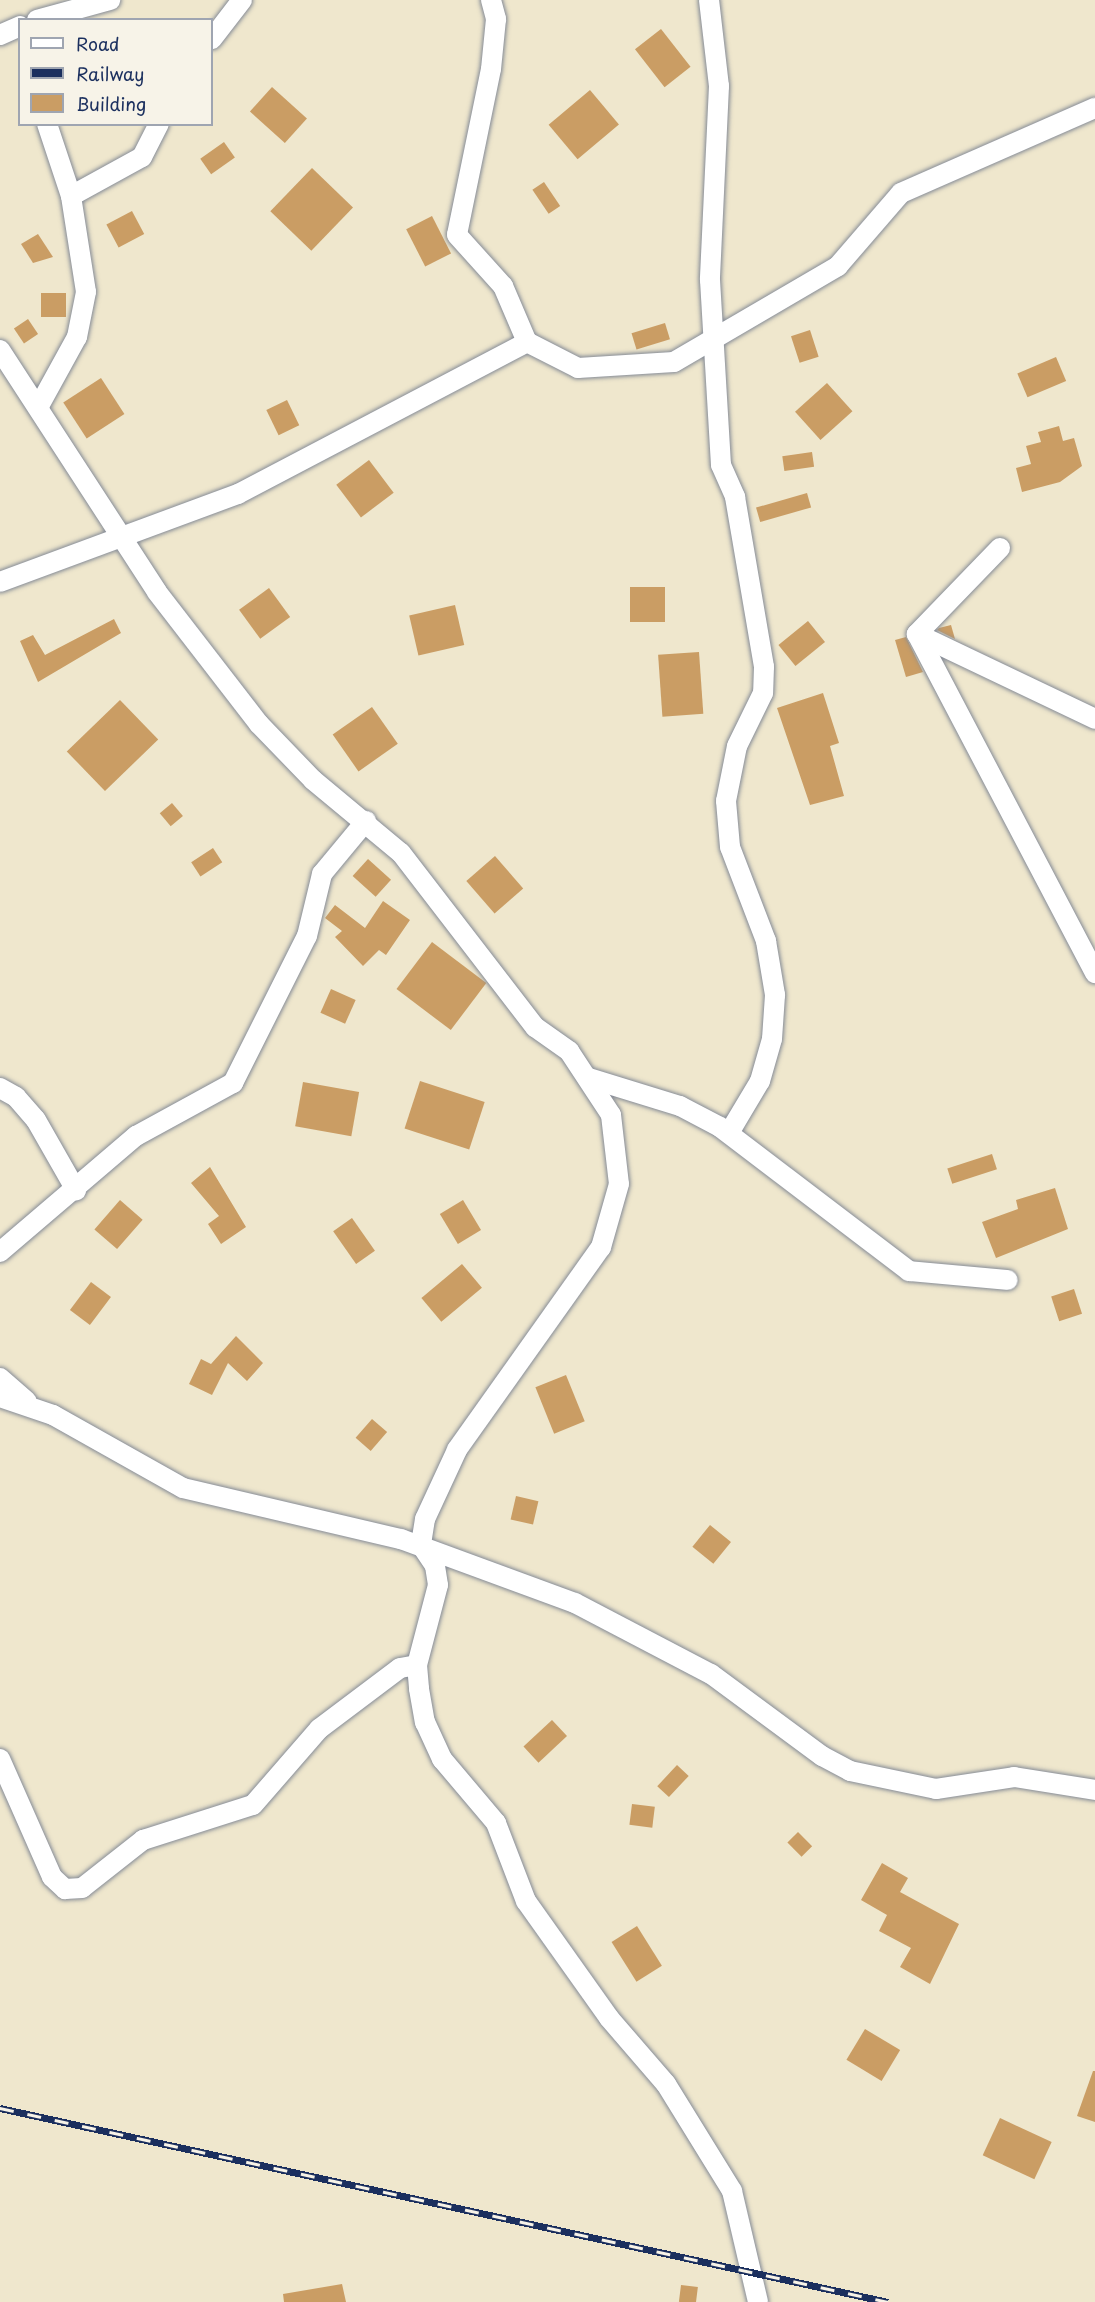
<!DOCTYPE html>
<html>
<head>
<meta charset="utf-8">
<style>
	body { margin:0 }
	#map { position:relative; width:1095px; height:2302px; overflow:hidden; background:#efe7cd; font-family:"Playpen Sans",sans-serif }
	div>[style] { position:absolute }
	.building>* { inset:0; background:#ca9d64; transform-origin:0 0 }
	.roads { filter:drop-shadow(0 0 2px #858b96) drop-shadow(0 0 2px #858b96) }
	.minor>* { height:20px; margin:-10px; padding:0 10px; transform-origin:10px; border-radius:10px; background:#fff }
	.rail>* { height:7px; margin-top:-3.5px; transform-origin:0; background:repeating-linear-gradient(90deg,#f7f3e8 0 14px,#1b2f5e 0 28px); box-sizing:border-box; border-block:2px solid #1b2f5e }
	span { translate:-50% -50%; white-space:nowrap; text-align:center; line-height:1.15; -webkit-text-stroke:4.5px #f7f3e8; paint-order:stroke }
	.legend { position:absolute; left:18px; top:18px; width:195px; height:108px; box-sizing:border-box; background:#f7f3e8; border:2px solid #9fa5b1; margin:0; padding:8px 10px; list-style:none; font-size:18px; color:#1b2f5e }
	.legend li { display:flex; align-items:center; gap:12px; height:30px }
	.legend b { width:30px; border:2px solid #9fa5b1 }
</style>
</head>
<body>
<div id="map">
	<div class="building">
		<i style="left:661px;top:29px;width:48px;height:33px;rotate:52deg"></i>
		<i style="left:272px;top:87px;width:47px;height:33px;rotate:42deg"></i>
		<i style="left:590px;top:90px;width:45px;height:54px;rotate:50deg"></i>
		<i style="left:224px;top:142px;width:19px;height:29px;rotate:55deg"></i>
		<i style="left:312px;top:168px;width:57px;height:60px;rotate:44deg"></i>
		<i style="left:544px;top:182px;width:29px;height:14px;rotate:56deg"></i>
		<i style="left:132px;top:211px;width:26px;height:29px;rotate:62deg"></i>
		<i style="left:432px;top:216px;width:42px;height:29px;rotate:63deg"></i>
		<i style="clip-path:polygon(38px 234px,53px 257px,33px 263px,21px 244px)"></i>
		<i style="left:41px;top:293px;width:25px;height:24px"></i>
		<i style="left:28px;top:319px;width:18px;height:17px;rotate:56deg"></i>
		<i style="left:665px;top:323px;width:17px;height:35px;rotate:73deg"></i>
		<i style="left:810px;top:330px;width:28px;height:20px;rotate:72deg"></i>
		<i style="left:1056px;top:357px;width:26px;height:42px;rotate:67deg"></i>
		<i style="left:101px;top:378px;width:43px;height:45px;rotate:57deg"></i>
		<i style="left:827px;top:383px;width:38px;height:43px;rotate:48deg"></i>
		<i style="left:287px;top:400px;width:28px;height:23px;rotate:64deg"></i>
		<i style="clip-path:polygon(1059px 426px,1063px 441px,1074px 438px,1082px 466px,1060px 482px,1022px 492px,1016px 468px,1031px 464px,1026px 446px,1041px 442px,1038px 432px)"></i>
		<i style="left:812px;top:452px;width:15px;height:30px;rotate:82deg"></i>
		<i style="left:369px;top:460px;width:41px;height:41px;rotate:53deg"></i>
		<i style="left:807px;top:493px;width:15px;height:53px;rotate:74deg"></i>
		<i style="left:630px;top:587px;width:35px;height:35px"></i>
		<i style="left:269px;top:588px;width:36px;height:37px;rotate:54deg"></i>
		<i style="left:455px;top:605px;width:41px;height:47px;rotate:77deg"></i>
		<i style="clip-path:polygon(114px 619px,121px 633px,38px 682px,20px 641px,33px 635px,45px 655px)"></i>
		<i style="left:808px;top:621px;width:27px;height:38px;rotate:51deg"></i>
		<i style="clip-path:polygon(951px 625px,955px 639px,937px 630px,939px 628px)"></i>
		<i style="clip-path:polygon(906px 637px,923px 672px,906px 677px,895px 640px)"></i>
		<i style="left:699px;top:652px;width:62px;height:41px;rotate:86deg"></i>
		<i style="clip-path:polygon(823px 693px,839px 743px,830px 746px,844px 796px,810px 805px,777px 708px)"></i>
		<i style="left:120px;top:700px;width:55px;height:74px;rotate:46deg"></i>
		<i style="left:372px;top:707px;width:45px;height:48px;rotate:55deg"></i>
		<i style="left:172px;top:803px;width:17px;height:16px;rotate:50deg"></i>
		<i style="left:213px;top:848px;width:17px;height:26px;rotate:57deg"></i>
		<i style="left:495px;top:856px;width:43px;height:38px;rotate:49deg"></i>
		<i style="left:368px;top:859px;width:31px;height:23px;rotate:42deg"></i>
		<i style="clip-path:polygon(383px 901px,410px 920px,386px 955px,379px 950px,363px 966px,335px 937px,342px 931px,325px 918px,335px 905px,365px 928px)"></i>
		<i style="left:432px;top:942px;width:68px;height:59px;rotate:37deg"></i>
		<i style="left:331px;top:989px;width:27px;height:26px;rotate:24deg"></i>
		<i style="left:420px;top:1081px;width:68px;height:50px;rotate:18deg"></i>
		<i style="left:303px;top:1082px;width:57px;height:45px;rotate:10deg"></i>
		<i style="left:992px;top:1154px;width:16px;height:47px;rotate:72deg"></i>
		<i style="clip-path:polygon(210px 1167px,246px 1227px,221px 1244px,208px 1224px,219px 1216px,191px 1183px)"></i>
		<i style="clip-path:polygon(1055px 1188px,1068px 1229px,996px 1258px,982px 1222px,1018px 1209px,1016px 1200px)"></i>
		<i style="left:120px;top:1200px;width:30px;height:39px;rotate:41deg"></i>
		<i style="left:463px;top:1200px;width:35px;height:27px;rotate:59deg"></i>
		<i style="left:352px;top:1218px;width:40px;height:23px;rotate:55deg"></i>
		<i style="left:462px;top:1264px;width:31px;height:53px;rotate:50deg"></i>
		<i style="left:91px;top:1282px;width:25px;height:35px;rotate:37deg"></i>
		<i style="left:1074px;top:1289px;width:26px;height:24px;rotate:72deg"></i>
		<i style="clip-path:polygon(236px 1336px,263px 1363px,247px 1381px,228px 1363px,212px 1395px,189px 1384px,201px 1359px,211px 1364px)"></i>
		<i style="left:566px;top:1375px;width:50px;height:33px;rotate:68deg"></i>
		<i style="left:372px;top:1419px;width:20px;height:25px;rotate:41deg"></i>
		<i style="left:516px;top:1496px;width:23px;height:24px;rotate:13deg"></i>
		<i style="left:710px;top:1525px;width:27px;height:28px;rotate:39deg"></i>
		<i style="left:552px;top:1720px;width:22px;height:39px;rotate:47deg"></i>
		<i style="left:677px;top:1765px;width:16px;height:29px;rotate:43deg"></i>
		<i style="left:632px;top:1804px;width:23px;height:21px;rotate:7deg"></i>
		<i style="left:798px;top:1832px;width:20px;height:15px;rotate:45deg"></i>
		<i style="clip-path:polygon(882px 1863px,908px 1878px,900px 1892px,959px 1924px,930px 1984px,900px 1967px,911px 1948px,879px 1931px,887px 1915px,861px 1900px)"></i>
		<i style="left:637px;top:1926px;width:47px;height:30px;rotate:58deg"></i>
		<i style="left:865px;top:2029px;width:41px;height:36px;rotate:31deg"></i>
		<i style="clip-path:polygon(1093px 2071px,1095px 2071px,1095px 2122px,1077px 2116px)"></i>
		<i style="left:1000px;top:2118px;width:57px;height:41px;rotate:25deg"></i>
		<i style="clip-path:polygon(342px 2284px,346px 2302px,284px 2302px,283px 2294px)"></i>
		<i style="left:681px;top:2285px;width:17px;height:17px;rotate:7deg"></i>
	</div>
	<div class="roads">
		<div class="minor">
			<i style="left:491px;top:0;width:20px;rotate:75deg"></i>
			<i style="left:496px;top:19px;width:50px;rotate:95.7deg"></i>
			<i style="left:491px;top:69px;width:169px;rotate:101.6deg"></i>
			<i style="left:457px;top:235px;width:69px;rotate:48deg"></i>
			<i style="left:503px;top:286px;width:61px;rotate:66.8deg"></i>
			<i style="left:709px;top:0;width:87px;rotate:83.4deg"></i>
			<i style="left:719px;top:86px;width:194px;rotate:92.7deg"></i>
			<i style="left:710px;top:280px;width:185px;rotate:86.6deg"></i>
			<i style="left:721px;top:465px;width:35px;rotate:66deg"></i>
			<i style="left:735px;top:497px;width:172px;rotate:80.3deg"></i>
			<i style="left:764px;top:667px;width:26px;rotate:92deg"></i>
			<i style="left:763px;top:693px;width:59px;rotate:116.1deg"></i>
			<i style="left:737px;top:746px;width:56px;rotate:101.3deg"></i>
			<i style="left:726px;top:801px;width:46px;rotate:85deg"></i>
			<i style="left:730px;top:847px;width:101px;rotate:69deg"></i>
			<i style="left:766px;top:941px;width:55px;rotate:80.5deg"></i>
			<i style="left:775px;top:995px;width:44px;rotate:93.9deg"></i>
			<i style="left:772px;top:1039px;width:44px;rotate:105.9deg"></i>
			<i style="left:760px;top:1081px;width:61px;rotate:120.8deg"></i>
			<i style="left:37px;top:20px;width:76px;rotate:-15.3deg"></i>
			<i style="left:0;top:35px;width:22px;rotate:-24deg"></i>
			<i style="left:212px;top:39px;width:49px;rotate:-52.4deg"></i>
			<i style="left:71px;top:196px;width:81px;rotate:-28.8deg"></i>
			<i style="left:142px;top:157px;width:37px;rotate:-63deg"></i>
			<i style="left:0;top:350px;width:288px;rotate:57deg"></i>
			<i style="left:157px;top:592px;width:167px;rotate:52.3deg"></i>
			<i style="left:259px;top:724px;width:78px;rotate:46deg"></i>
			<i style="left:313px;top:780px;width:114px;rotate:39.7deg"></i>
			<i style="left:401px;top:853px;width:220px;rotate:52.4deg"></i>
			<i style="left:535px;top:1027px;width:42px;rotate:35.2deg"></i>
			<i style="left:569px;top:1051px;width:77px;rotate:56.7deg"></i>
			<i style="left:611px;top:1115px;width:69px;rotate:83.4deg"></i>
			<i style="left:619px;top:1184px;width:66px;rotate:105.9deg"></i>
			<i style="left:601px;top:1247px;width:249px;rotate:125.4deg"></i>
			<i style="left:457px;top:1450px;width:76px;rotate:114.9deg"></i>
			<i style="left:425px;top:1519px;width:26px;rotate:99deg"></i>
			<i style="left:421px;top:1545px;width:25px;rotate:56deg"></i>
			<i style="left:435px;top:1566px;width:19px;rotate:81deg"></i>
			<i style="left:438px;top:1585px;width:83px;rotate:104.7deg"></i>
			<i style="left:417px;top:1665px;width:24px;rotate:85deg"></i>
			<i style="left:419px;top:1689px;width:34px;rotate:80deg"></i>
			<i style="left:425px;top:1722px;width:41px;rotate:65.3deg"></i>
			<i style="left:442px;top:1759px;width:84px;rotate:49.8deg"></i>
			<i style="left:496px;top:1823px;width:84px;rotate:69deg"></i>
			<i style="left:526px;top:1901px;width:143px;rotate:54.6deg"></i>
			<i style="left:609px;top:2018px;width:87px;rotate:49.2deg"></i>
			<i style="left:666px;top:2084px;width:126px;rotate:58.3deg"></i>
			<i style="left:732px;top:2191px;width:114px;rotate:76.8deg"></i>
			<i style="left:39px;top:406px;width:79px;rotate:-61.2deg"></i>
			<i style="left:77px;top:337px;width:46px;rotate:-78.7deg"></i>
			<i style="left:86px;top:292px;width:97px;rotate:-98.9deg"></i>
			<i style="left:71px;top:196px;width:76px;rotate:-108.4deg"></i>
			<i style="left:1000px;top:548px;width:120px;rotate:134deg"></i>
			<i style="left:917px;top:634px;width:383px;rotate:62.3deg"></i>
			<i style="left:0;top:582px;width:254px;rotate:-20.3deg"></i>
			<i style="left:238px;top:494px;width:327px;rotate:-27.7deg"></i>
			<i style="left:527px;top:342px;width:57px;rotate:27deg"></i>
			<i style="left:578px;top:368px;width:96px;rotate:-3.6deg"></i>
			<i style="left:674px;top:362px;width:190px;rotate:-30.3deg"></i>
			<i style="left:838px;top:266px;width:96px;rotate:-49.2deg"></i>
			<i style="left:901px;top:193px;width:212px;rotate:-23.7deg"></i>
			<i style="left:917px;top:634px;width:197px;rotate:25.5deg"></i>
			<i style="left:589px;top:1078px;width:95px;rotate:17.1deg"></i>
			<i style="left:680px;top:1106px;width:45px;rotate:27.7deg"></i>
			<i style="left:720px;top:1127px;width:238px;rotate:37.3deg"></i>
			<i style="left:909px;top:1271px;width:99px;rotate:5.2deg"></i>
			<i style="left:0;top:1088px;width:18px;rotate:29deg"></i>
			<i style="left:16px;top:1097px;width:30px;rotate:49deg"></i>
			<i style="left:36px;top:1120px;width:81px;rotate:60.3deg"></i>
			<i style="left:0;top:1252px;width:179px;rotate:-40.5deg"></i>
			<i style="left:136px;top:1136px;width:111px;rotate:-28.7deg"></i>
			<i style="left:233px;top:1083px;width:165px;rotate:-63.3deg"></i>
			<i style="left:307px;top:936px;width:64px;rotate:-76.4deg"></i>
			<i style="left:322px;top:874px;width:69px;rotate:-50.3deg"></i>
			<i style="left:0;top:1378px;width:35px;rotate:41deg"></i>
			<i style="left:0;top:1397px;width:56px;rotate:18.8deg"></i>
			<i style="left:53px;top:1415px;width:149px;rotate:29.3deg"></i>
			<i style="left:183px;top:1488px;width:224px;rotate:13.2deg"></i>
			<i style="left:401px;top:1539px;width:185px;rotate:20.2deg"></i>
			<i style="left:575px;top:1603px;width:153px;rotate:27.6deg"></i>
			<i style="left:711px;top:1674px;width:138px;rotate:36.5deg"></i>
			<i style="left:822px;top:1756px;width:32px;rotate:28deg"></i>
			<i style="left:850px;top:1771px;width:88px;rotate:11.8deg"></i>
			<i style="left:936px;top:1789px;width:79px;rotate:-8.7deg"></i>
			<i style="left:1014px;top:1777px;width:82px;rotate:9.1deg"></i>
			<i style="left:0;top:1759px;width:129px;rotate:66.2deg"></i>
			<i style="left:52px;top:1877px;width:18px;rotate:43deg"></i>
			<i style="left:65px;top:1889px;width:17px;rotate:-3deg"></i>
			<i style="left:82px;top:1888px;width:78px;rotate:-38.2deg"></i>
			<i style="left:143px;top:1840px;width:115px;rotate:-17.7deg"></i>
			<i style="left:253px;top:1805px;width:101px;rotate:-49deg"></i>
			<i style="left:319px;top:1729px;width:101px;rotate:-37deg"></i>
			<i style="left:400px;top:1668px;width:17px;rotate:-10deg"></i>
		</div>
	</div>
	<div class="rail">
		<i style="left:0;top:2108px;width:909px;rotate:12.32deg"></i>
	</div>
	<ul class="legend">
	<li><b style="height:8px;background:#fff"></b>Road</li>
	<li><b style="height:8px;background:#1b2f5e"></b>Railway</li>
	<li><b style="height:16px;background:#ca9d64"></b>Building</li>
	</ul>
</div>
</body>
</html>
